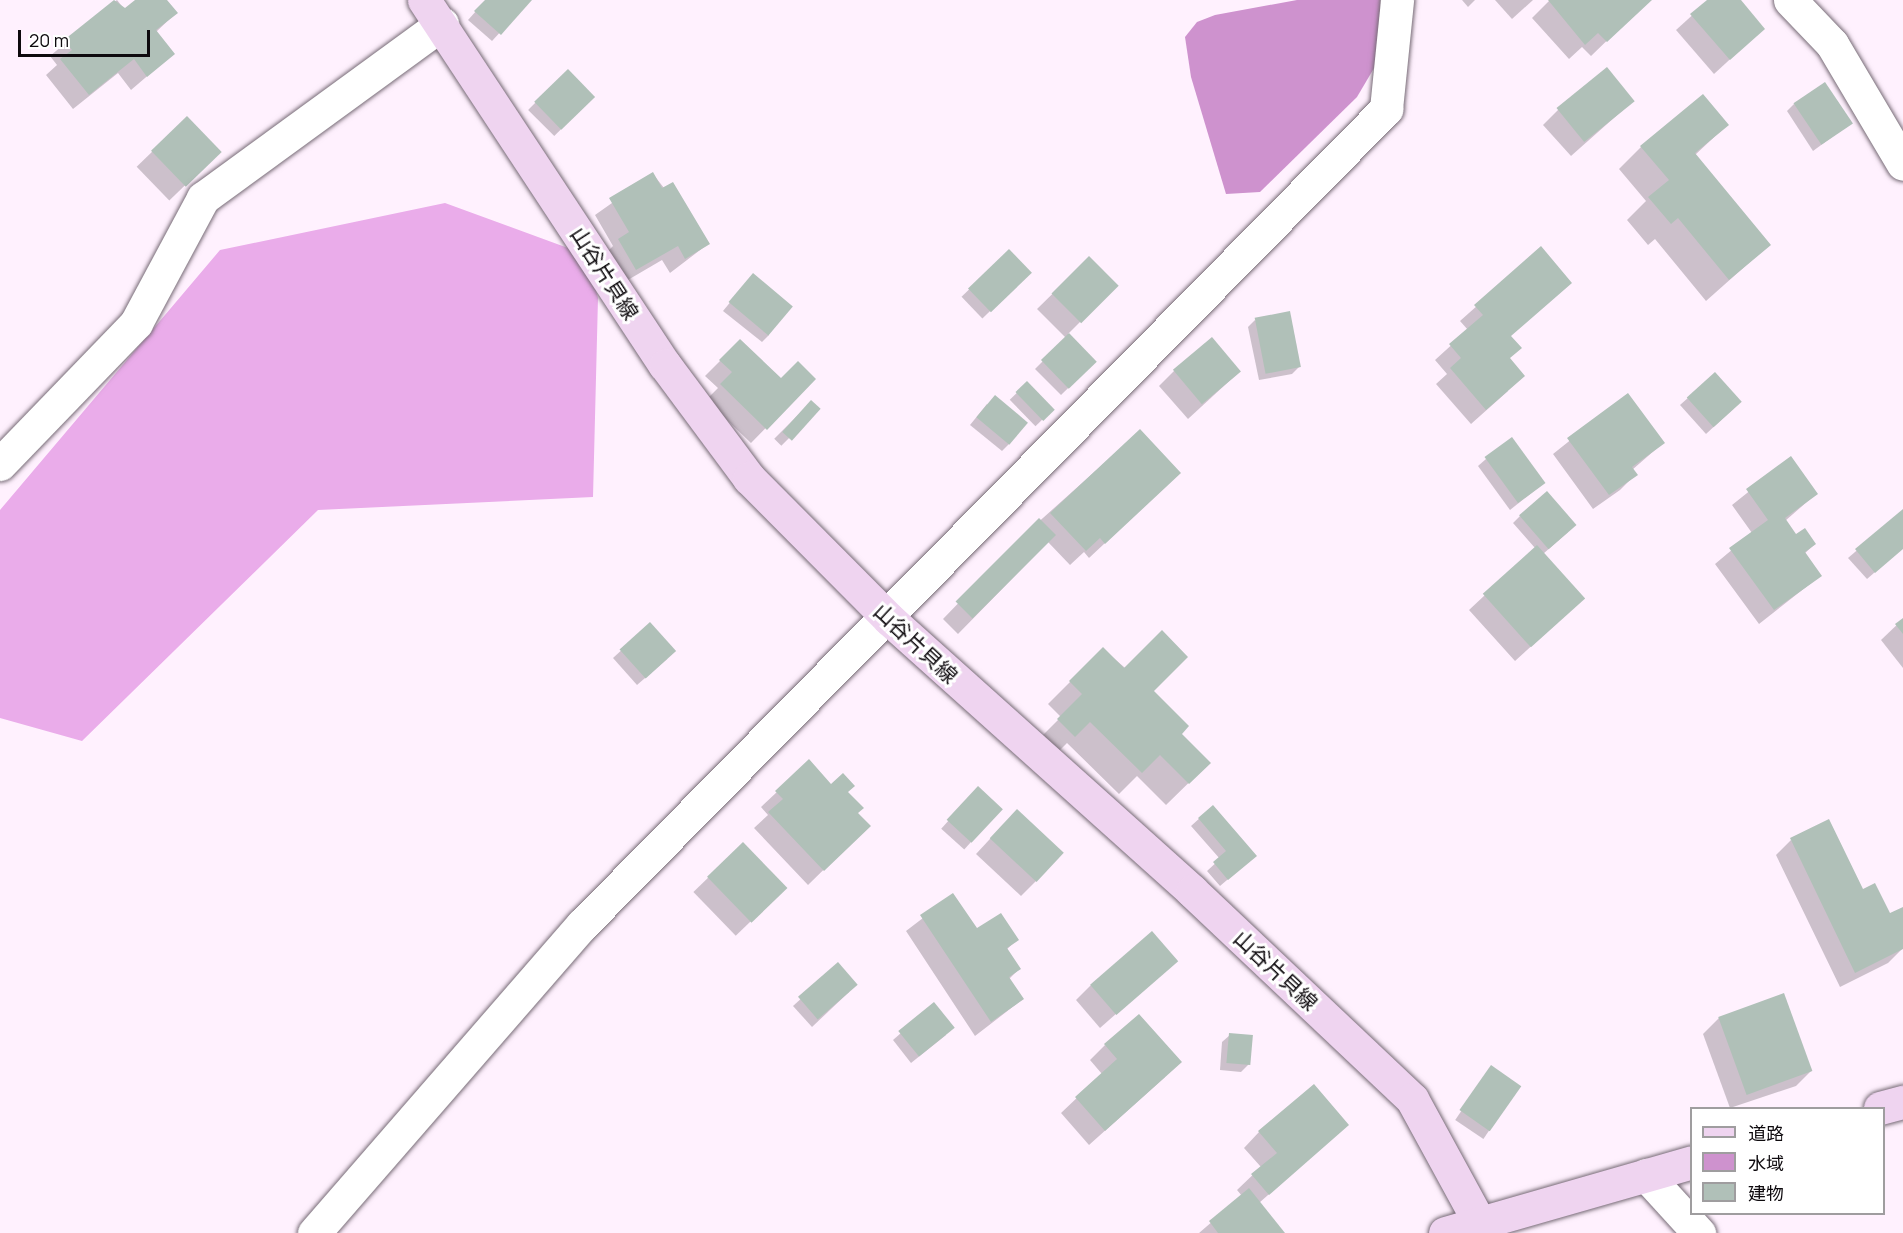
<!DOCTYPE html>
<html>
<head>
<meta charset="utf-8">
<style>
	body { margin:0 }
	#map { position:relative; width:1903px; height:1233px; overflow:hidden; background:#fff1fe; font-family:Manrope,"Noto Sans JP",sans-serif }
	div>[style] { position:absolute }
	.forest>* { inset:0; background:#eaacea }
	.water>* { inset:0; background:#ce92ce }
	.shadow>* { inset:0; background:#0003; transform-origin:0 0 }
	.building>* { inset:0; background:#b0c0b8; transform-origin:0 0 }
	.roads { filter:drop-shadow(0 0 2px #776b76) drop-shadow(0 0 2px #776b76) }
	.minor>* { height:33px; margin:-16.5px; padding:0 16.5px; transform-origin:16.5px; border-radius:16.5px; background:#fff }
	.secondary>* { height:33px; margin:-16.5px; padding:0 16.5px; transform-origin:16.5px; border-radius:16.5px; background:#efd4f0 }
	span { translate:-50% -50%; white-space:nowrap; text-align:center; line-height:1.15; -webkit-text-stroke:6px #fff; paint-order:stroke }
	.street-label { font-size:21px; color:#0e0a0e }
	.legend { position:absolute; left:1690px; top:1107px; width:195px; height:108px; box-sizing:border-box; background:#fff; border:2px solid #9f9d9f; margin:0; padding:8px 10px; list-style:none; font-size:18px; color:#0e0a0e }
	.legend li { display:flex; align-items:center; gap:12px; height:30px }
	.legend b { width:30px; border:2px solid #9f9d9f }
	.scale { position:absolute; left:18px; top:30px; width:132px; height:27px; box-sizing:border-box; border:3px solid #0e0a0e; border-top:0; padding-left:8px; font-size:18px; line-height:21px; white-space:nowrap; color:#0e0a0e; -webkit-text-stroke:4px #fff; paint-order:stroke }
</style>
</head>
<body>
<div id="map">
	<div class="forest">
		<i style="clip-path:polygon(445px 203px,587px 255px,598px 298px,593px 497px,318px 510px,82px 741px,0 718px,0 510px,220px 250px)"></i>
	</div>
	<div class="water">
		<i style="clip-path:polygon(1297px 0,1380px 0,1380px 58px,1357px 97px,1260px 192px,1226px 194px,1191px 77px,1185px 37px,1197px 22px,1215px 15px)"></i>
	</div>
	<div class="shadow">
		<i style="clip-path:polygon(117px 0,125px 10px,137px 0,166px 0,176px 13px,156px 32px,173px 54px,131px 90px,118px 73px,73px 109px,46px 75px,57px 65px,50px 56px)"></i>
		<i style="clip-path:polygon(486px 0,530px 0,492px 41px,468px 20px)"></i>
		<i style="clip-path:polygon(1462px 0,1475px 0,1468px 7px)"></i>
		<i style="clip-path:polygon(1495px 0,1533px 0,1512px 19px)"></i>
		<i style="clip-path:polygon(1550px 0,1649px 0,1591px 56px,1582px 47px,1569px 59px,1532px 18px)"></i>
		<i style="clip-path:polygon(1709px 0,1739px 0,1763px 29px,1714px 74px,1676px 30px)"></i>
		<i style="left:567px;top:71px;width:37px;height:55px;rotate:45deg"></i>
		<i style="clip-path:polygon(1633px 101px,1571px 156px,1543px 125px,1558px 110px)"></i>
		<i style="clip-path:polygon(1794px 104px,1851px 123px,1813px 151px,1787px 111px)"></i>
		<i style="left:187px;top:118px;width:47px;height:70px;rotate:46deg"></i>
		<i style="clip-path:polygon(1727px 125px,1695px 155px,1769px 245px,1706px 301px,1655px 239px,1648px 245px,1627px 220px,1646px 201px,1619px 169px,1641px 147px)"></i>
		<i style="clip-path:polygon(653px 174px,708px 244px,670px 273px,662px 260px,621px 284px,604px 255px,613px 246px,595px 215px)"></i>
		<i style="clip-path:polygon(1541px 249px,1510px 337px,1508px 391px,1471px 424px,1436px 384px,1447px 374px,1435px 360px,1468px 330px,1460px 321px)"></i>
		<i style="left:1009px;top:251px;width:30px;height:66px;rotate:46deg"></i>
		<i style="clip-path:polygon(1089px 258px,1116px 286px,1068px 334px,1095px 362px,1061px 395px,1035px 369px,1066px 338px,1037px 309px)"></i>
		<i style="clip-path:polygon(746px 283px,769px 335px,762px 342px,723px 311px)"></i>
		<i style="clip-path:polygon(1255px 320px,1300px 366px,1292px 374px,1259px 380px,1248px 327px)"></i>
		<i style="clip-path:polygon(740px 341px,781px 380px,814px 379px,751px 443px,706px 400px,718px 388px,705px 376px)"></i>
		<i style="clip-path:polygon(1174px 371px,1239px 372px,1188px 419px,1159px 386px)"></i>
		<i style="clip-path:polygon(1715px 374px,1733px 409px,1706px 434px,1680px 405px)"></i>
		<i style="left:1027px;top:383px;width:37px;height:24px;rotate:46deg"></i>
		<i style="clip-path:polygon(1627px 395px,1663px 443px,1632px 470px,1636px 474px,1620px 490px,1593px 509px,1553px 454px)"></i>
		<i style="left:811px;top:402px;width:10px;height:52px;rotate:45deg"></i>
		<i style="clip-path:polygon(987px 404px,1009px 444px,1002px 451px,970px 425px)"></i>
		<i style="clip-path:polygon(1140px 431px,1164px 488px,1089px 558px,1084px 552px,1070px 565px,1048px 542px,958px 634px,943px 619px,1024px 535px)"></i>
		<i style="clip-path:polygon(1791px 458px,1816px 494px,1785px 521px,1796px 536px,1815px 544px,1804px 554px,1820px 576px,1759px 624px,1715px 564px,1752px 533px,1732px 505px)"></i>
		<i style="clip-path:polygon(1486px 459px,1544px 483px,1510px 510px,1478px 466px)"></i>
		<i style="clip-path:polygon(1903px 511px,1903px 548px,1867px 579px,1848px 558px)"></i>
		<i style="clip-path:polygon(1520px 516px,1568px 532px,1543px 554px,1568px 613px,1515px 661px,1469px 610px,1535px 548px,1513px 523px)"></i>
		<i style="clip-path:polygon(1903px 619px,1903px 668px,1881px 640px)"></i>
		<i style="clip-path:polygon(650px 624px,667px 659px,637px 685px,613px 658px)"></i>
		<i style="clip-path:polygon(1103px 649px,1152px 691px,1180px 734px,1209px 763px,1166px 805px,1137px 776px,1119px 794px,1067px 743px,1052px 758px,1036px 742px,1061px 717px,1048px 704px)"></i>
		<i style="clip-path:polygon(809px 762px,831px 786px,846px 792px,856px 813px,853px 841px,808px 885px,754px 828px,768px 815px,761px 807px)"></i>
		<i style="left:978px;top:788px;width:31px;height:55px;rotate:42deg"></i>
		<i style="clip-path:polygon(1212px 807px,1247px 863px,1220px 886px,1207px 871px,1220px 859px,1191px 826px)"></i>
		<i style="clip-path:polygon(1002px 826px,1036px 881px,1021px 896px,976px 854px)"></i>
		<i style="clip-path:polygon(1791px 840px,1890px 915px,1903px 908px,1903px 948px,1888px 963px,1840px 987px,1776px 855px)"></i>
		<i style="left:743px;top:844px;width:61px;height:69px;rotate:46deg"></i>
		<i style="clip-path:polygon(953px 895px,976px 930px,1017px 940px,1006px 950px,1019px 969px,1009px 979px,1023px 999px,975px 1036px,906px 931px)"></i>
		<i style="clip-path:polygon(1176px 961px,1100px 1028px,1076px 1000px,1091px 985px)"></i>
		<i style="clip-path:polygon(838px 965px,849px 992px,812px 1027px,793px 1006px)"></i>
		<i style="clip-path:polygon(934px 1004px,946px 1035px,911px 1063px,893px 1040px)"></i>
		<i style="clip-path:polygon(1719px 1018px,1811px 1071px,1796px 1086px,1730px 1108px,1703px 1034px)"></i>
		<i style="clip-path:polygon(1230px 1035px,1249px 1064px,1241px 1072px,1220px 1070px,1222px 1042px)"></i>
		<i style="clip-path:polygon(1105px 1045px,1165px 1077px,1089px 1145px,1061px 1113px,1102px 1074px,1090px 1060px)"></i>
		<i style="left:1491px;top:1067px;width:34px;height:64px;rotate:34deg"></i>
		<i style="clip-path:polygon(1347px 1125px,1259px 1203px,1283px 1233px,1199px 1233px,1242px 1196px,1237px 1190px,1261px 1167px,1244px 1148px,1259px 1132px)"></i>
	</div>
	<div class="building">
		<i style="clip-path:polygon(114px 0,125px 8px,135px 0,167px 0,178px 13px,156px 30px,175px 54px,147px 77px,134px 59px,89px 95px,60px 59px,72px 50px,64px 40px)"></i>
		<i style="clip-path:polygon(485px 0,532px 0,501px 35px,474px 11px)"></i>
		<i style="clip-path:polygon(1548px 0,1652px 0,1607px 42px,1598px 33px,1585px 45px)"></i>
		<i style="clip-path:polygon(1707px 0,1741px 0,1765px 29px,1730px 60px,1690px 14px)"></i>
		<i style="left:1607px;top:67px;width:44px;height:65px;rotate:51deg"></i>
		<i style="left:568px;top:69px;width:39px;height:47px;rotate:46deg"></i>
		<i style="left:1825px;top:82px;width:50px;height:38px;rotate:56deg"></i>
		<i style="clip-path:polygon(1703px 94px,1729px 125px,1695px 153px,1771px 245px,1729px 280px,1678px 218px,1671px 224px,1648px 197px,1669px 180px,1640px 146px)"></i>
		<i style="left:187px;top:116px;width:50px;height:50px;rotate:46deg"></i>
		<i style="clip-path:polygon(653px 172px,662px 188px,673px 182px,710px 244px,685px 259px,678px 246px,636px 270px,618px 239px,629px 232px,609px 198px)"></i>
		<i style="clip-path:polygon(1541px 246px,1572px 283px,1511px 336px,1522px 348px,1510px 358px,1525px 376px,1486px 410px,1450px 368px,1461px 358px,1449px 344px,1483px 315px,1474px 305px)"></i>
		<i style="left:1009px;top:249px;width:33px;height:57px;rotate:46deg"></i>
		<i style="left:1089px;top:256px;width:42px;height:53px;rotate:45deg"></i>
		<i style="left:753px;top:273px;width:52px;height:38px;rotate:40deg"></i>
		<i style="left:1290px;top:311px;width:57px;height:36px;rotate:79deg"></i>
		<i style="left:1069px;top:333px;width:40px;height:39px;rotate:46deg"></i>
		<i style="left:1212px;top:337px;width:45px;height:51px;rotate:50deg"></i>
		<i style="clip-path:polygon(740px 339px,781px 378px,798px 361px,816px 379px,767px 430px,720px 384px,732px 372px,719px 360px)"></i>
		<i style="left:1715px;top:372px;width:40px;height:38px;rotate:48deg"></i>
		<i style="left:1027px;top:381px;width:40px;height:16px;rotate:46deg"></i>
		<i style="clip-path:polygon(1628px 393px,1665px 443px,1632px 467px,1638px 475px,1609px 495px,1567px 438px)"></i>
		<i style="left:995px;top:395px;width:43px;height:29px;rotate:40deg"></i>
		<i style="left:811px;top:400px;width:13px;height:43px;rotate:42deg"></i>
		<i style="clip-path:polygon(1140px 429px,1181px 473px,1105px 544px,1100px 538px,1086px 551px,1050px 513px)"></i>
		<i style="left:1512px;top:437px;width:57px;height:34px;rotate:54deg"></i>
		<i style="clip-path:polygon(1791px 456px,1818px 494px,1785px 518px,1796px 534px,1805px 528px,1816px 544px,1805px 552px,1822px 576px,1774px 610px,1729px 548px,1768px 520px,1746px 489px)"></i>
		<i style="left:1547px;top:491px;width:45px;height:37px;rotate:49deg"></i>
		<i style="clip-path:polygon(1903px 509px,1903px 549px,1875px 573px,1855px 549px)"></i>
		<i style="left:1039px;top:518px;width:24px;height:118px;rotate:45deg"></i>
		<i style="left:1537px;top:545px;width:72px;height:73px;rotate:48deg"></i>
		<i style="clip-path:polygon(1903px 618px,1903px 634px,1895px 624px)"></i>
		<i style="left:650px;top:622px;width:39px;height:41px;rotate:48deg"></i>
		<i style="clip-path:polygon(1162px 630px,1188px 657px,1154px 691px,1189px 726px,1182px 734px,1211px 763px,1189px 784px,1160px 755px,1142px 773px,1090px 722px,1075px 737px,1057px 719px,1082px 694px,1069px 681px,1103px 647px,1124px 668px)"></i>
		<i style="clip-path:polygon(809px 759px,831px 784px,843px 773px,855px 786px,848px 792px,864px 808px,858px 813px,871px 826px,824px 871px,768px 812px,783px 799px,775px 791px)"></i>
		<i style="left:978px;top:786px;width:34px;height:46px;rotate:43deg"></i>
		<i style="clip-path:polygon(1213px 805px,1257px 856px,1228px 880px,1213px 862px,1226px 851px,1198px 818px)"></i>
		<i style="left:1017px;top:809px;width:64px;height:40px;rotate:43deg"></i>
		<i style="clip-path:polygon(1829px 819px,1863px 889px,1875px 883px,1890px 913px,1903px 907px,1903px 949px,1855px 973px,1790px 838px)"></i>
		<i style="left:743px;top:842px;width:64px;height:50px;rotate:46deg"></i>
		<i style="clip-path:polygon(953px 893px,977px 928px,1001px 913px,1019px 940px,1007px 948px,1021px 969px,1009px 977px,1024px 999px,991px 1022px,920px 915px)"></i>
		<i style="left:1152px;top:931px;width:40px;height:82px;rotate:49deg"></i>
		<i style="left:838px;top:962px;width:30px;height:53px;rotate:49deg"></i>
		<i style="left:1784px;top:993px;width:83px;height:70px;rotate:70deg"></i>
		<i style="left:934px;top:1002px;width:33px;height:46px;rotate:51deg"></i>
		<i style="clip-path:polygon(1139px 1014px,1182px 1062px,1105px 1131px,1075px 1097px,1117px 1059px,1104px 1044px)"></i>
		<i style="left:1229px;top:1033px;width:24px;height:30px;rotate:5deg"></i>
		<i style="left:1491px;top:1065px;width:37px;height:55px;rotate:35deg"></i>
		<i style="clip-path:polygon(1314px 1084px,1349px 1125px,1269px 1195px,1251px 1174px,1277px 1153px,1258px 1131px)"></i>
		<i style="clip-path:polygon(1249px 1188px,1285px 1233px,1218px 1233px,1209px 1221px)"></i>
	</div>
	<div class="roads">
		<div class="minor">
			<i style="left:1790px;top:0;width:61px;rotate:46.3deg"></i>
			<i style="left:1832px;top:44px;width:139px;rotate:59.4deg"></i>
			<i style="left:0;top:464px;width:196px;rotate:-46deg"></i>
			<i style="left:136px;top:323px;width:142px;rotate:-61.8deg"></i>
			<i style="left:203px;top:198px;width:296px;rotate:-36.1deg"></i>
			<i style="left:1646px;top:1175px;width:79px;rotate:47.6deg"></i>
			<i style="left:314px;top:1233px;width:408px;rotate:-49deg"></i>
			<i style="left:582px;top:925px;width:1146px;rotate:-45.42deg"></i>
			<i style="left:1386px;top:109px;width:110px;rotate:-84.2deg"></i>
		</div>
		<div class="secondary">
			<i style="left:424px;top:0;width:437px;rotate:56.6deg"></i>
			<i style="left:665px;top:365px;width:141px;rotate:53.4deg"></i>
			<i style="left:749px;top:478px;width:199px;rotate:45.2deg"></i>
			<i style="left:889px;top:619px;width:407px;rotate:41.9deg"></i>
			<i style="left:1192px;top:891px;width:303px;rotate:43.4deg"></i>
			<i style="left:1412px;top:1099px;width:140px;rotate:61.4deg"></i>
			<i style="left:1880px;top:1108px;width:24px;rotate:-15deg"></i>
			<i style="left:1445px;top:1233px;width:257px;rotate:-16deg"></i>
		</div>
	</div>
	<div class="street-label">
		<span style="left:605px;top:273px;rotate:57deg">山谷片貝線</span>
		<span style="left:916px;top:643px;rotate:43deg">山谷片貝線</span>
		<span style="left:1276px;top:970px;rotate:43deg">山谷片貝線</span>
	</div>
	<ul class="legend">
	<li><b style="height:8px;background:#efd4f0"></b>道路</li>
	<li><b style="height:16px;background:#ce92ce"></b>水域</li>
	<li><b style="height:16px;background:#b0c0b8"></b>建物</li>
	</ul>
	<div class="scale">20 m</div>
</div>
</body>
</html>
